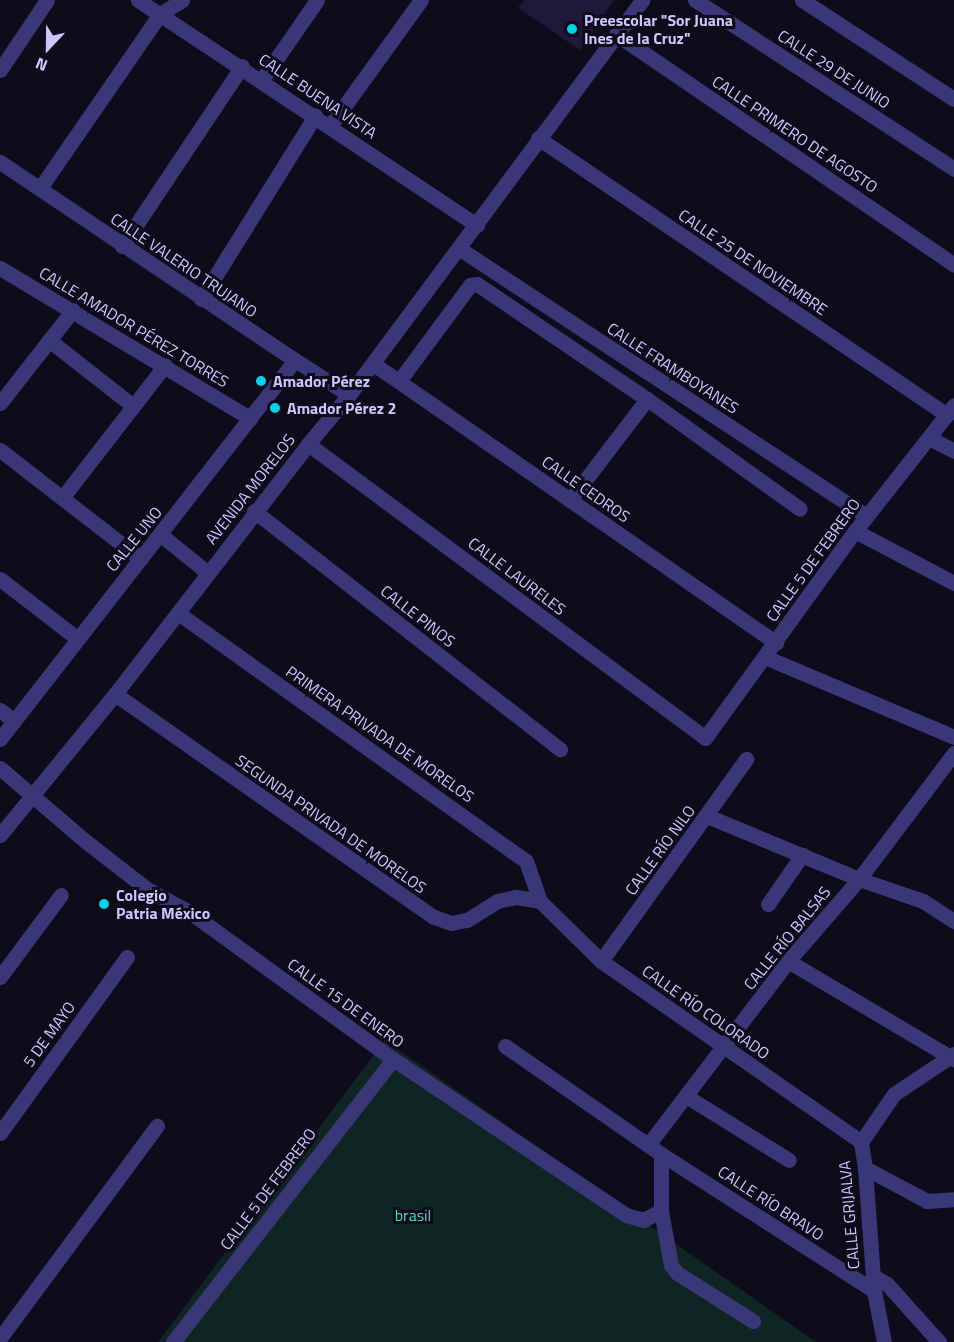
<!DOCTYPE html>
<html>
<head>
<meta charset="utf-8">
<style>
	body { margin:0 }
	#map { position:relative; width:954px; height:1342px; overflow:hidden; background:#0e0b1b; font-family:"Titillium Web",sans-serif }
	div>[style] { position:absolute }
	.green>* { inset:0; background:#0e2524 }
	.building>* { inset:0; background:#1f183b }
	.minor>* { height:15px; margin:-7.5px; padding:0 7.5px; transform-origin:7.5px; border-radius:7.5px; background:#3a3779 }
	.tertiary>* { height:15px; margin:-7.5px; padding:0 7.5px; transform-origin:7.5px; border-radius:7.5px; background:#3a3779 }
	.dots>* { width:16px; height:16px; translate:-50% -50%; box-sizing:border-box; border:3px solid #0e0b1b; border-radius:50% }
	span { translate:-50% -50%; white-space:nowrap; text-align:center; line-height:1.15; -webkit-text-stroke:6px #0e0b1b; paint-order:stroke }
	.poi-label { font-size:16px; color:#cdc6fe; font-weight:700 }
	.left { translate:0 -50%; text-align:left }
	.street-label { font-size:16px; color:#cdc6fe }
	.park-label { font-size:16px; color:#56daba }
	.north { position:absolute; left:18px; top:18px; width:60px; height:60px; -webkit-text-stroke:4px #0e0b1b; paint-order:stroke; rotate:202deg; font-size:16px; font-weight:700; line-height:24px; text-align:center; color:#cdc6fe }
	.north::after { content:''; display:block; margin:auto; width:21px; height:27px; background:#cdc6fe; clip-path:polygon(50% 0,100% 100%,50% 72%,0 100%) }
</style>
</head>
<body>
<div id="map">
	<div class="green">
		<i style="clip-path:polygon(385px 1040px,816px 1342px,158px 1342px)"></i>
	</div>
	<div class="building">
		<i style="clip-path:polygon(524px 0,614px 0,580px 50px,518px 8px)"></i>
	</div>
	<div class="minor">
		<i style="left:138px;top:0;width:407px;rotate:33.6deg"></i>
		<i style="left:695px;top:0;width:309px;rotate:33.1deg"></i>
		<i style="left:802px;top:0;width:181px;rotate:33.1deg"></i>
		<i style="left:616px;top:34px;width:409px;rotate:34.3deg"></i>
		<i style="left:0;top:70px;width:84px;rotate:-56.1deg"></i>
		<i style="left:261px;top:81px;width:98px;rotate:-55.3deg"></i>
		<i style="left:330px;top:126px;width:155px;rotate:-54.2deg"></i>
		<i style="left:538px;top:138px;width:494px;rotate:34.1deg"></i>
		<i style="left:0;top:162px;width:355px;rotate:33.9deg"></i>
		<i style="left:40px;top:188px;width:211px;rotate:-55.4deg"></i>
		<i style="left:160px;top:14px;width:26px;rotate:-32deg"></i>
		<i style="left:122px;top:246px;width:216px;rotate:-56.3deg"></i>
		<i style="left:460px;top:249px;width:486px;rotate:33.3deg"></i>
		<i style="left:0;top:268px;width:292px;rotate:31deg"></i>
		<i style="left:201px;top:299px;width:216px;rotate:-58.1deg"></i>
		<i style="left:49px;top:340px;width:105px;rotate:38.1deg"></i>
		<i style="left:375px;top:365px;width:488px;rotate:34.7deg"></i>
		<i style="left:399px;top:381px;width:119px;rotate:-53.5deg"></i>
		<i style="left:470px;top:285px;width:7px;rotate:-8deg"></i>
		<i style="left:477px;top:284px;width:205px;rotate:34.1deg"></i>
		<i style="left:647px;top:399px;width:188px;rotate:35.7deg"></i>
		<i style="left:0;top:403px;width:118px;rotate:-51.9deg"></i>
		<i style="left:929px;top:438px;width:28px;rotate:27deg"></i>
		<i style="left:308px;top:444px;width:494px;rotate:36.5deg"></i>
		<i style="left:705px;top:738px;width:256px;rotate:-54.1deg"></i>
		<i style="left:855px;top:531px;width:160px;rotate:-51.8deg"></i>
		<i style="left:0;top:450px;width:178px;rotate:37.7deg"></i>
		<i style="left:62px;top:498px;width:168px;rotate:-52.2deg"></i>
		<i style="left:570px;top:500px;width:127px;rotate:-52.7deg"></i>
		<i style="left:254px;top:511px;width:388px;rotate:37.9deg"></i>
		<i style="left:855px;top:531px;width:112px;rotate:27.7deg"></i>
		<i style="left:161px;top:535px;width:60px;rotate:39deg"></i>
		<i style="left:0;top:579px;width:98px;rotate:37.6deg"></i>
		<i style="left:178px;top:613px;width:427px;rotate:35.5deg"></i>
		<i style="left:526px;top:861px;width:42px;rotate:70.7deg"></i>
		<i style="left:540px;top:901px;width:86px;rotate:44.5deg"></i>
		<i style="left:601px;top:961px;width:317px;rotate:34.8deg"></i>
		<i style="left:765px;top:657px;width:205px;rotate:22.9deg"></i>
		<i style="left:115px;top:694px;width:389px;rotate:35deg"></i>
		<i style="left:434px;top:917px;width:18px;rotate:19deg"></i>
		<i style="left:451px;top:923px;width:16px;rotate:-11deg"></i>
		<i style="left:467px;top:920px;width:36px;rotate:-32deg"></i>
		<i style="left:497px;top:901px;width:19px;rotate:-12deg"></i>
		<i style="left:516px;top:897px;width:24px;rotate:9deg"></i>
		<i style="left:0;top:710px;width:18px;rotate:38deg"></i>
		<i style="left:0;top:768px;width:111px;rotate:40.6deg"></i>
		<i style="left:84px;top:840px;width:80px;rotate:37.9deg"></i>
		<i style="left:147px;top:889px;width:50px;rotate:28.6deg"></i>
		<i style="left:191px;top:913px;width:249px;rotate:35.9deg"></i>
		<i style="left:393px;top:1059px;width:280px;rotate:33.8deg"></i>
		<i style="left:626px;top:1215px;width:18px;rotate:16deg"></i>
		<i style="left:643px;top:1220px;width:20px;rotate:-27deg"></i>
		<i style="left:661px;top:1211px;width:57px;rotate:-90deg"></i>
		<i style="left:707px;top:816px;width:165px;rotate:22.5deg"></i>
		<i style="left:859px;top:879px;width:68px;rotate:19deg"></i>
		<i style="left:923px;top:901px;width:37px;rotate:33deg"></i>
		<i style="left:0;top:835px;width:182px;rotate:-50.8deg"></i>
		<i style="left:115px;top:694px;width:316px;rotate:-52.3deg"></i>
		<i style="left:308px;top:444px;width:64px;rotate:-50.1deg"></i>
		<i style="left:768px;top:904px;width:60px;rotate:-55.2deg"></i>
		<i style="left:601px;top:961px;width:249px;rotate:-54.3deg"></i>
		<i style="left:788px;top:961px;width:193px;rotate:30.6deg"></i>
		<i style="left:0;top:977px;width:102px;rotate:-53.4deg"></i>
		<i style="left:505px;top:1046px;width:190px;rotate:34.7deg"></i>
		<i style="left:661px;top:1154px;width:253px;rotate:32.7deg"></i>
		<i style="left:686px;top:1096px;width:121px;rotate:31.9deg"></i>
		<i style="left:0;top:1133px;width:217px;rotate:-54.2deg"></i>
		<i style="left:648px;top:1145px;width:231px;rotate:-52.7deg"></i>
		<i style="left:788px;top:961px;width:108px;rotate:-49.1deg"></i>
		<i style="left:859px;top:879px;width:158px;rotate:-53deg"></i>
		<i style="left:865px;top:1168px;width:70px;rotate:28deg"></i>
		<i style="left:927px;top:1201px;width:27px;rotate:-4deg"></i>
		<i style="left:661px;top:1211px;width:55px;rotate:79.5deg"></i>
		<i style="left:671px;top:1265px;width:10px;rotate:53deg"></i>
		<i style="left:677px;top:1273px;width:90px;rotate:32.3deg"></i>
		<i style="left:873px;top:1276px;width:16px;rotate:30deg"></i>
		<i style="left:887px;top:1284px;width:78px;rotate:48.1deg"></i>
		<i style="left:0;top:1338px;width:264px;rotate:-53.5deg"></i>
		<i style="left:173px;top:1342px;width:358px;rotate:-52.1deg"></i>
		<i style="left:884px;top:1342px;width:52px;rotate:-101.1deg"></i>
		<i style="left:874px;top:1291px;width:123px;rotate:-94.2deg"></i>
		<i style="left:865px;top:1168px;width:26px;rotate:-99deg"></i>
		<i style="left:861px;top:1142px;width:58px;rotate:-55.5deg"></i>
		<i style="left:894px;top:1094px;width:72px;rotate:-33.7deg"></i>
	</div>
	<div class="tertiary">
		<i style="left:0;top:739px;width:480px;rotate:-52.1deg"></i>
		<i style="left:295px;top:360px;width:64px;rotate:32.9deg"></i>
		<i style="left:349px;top:395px;width:492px;rotate:-53.4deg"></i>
	</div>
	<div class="dots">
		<i style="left:572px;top:29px;background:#06d2ea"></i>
		<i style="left:261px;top:381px;background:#06d2ea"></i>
		<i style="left:275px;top:408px;background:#06d2ea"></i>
		<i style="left:104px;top:904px;background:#06d2ea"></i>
	</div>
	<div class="poi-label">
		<span class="left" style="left:584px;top:29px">Preescolar "Sor Juana<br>Ines de la Cruz"</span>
		<span class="left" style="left:273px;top:381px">Amador Pérez</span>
		<span class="left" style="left:287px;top:408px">Amador Pérez 2</span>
		<span class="left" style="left:116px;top:904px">Colegio<br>Patria México</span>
	</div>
	<div class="street-label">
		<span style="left:834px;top:69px;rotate:33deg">CALLE 29 DE JUNIO</span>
		<span style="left:318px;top:96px;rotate:34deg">CALLE BUENA VISTA</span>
		<span style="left:795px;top:134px;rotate:34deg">CALLE PRIMERO DE AGOSTO</span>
		<span style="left:753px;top:262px;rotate:34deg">CALLE 25 DE NOVIEMBRE</span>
		<span style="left:184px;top:265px;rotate:34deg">CALLE VALERIO TRUJANO</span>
		<span style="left:134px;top:327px;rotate:31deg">CALLE AMADOR PÉREZ TORRES</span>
		<span style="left:673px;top:368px;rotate:33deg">CALLE FRAMBOYANES</span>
		<span style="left:250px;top:489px;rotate:-52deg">AVENIDA MORELOS</span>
		<span style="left:586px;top:489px;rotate:35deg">CALLE CEDROS</span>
		<span style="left:134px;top:539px;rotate:-51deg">CALLE UNO</span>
		<span style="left:813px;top:560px;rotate:-54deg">CALLE 5 DE FEBRERO</span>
		<span style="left:517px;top:576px;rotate:37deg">CALLE LAURELES</span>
		<span style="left:418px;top:616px;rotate:38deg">CALLE PINOS</span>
		<span style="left:380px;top:734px;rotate:35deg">PRIMERA PRIVADA DE MORELOS</span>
		<span style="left:331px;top:824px;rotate:35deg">SEGUNDA PRIVADA DE MORELOS</span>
		<span style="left:660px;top:850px;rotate:-54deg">CALLE RÍO NILO</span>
		<span style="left:787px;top:938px;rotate:-51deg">CALLE RÍO BALSAS</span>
		<span style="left:346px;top:1003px;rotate:36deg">CALLE 15 DE ENERO</span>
		<span style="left:706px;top:1012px;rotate:35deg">CALLE RÍO COLORADO</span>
		<span style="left:49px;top:1034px;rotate:-54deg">5 DE MAYO</span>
		<span style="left:268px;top:1189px;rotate:-53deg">CALLE 5 DE FEBRERO</span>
		<span style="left:771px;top:1203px;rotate:33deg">CALLE RÍO BRAVO</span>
		<span style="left:849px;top:1215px;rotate:-95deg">CALLE GRIJALVA</span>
	</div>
	<div class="park-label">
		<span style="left:413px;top:1215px">brasil</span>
	</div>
	<div class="north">N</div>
</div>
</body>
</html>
